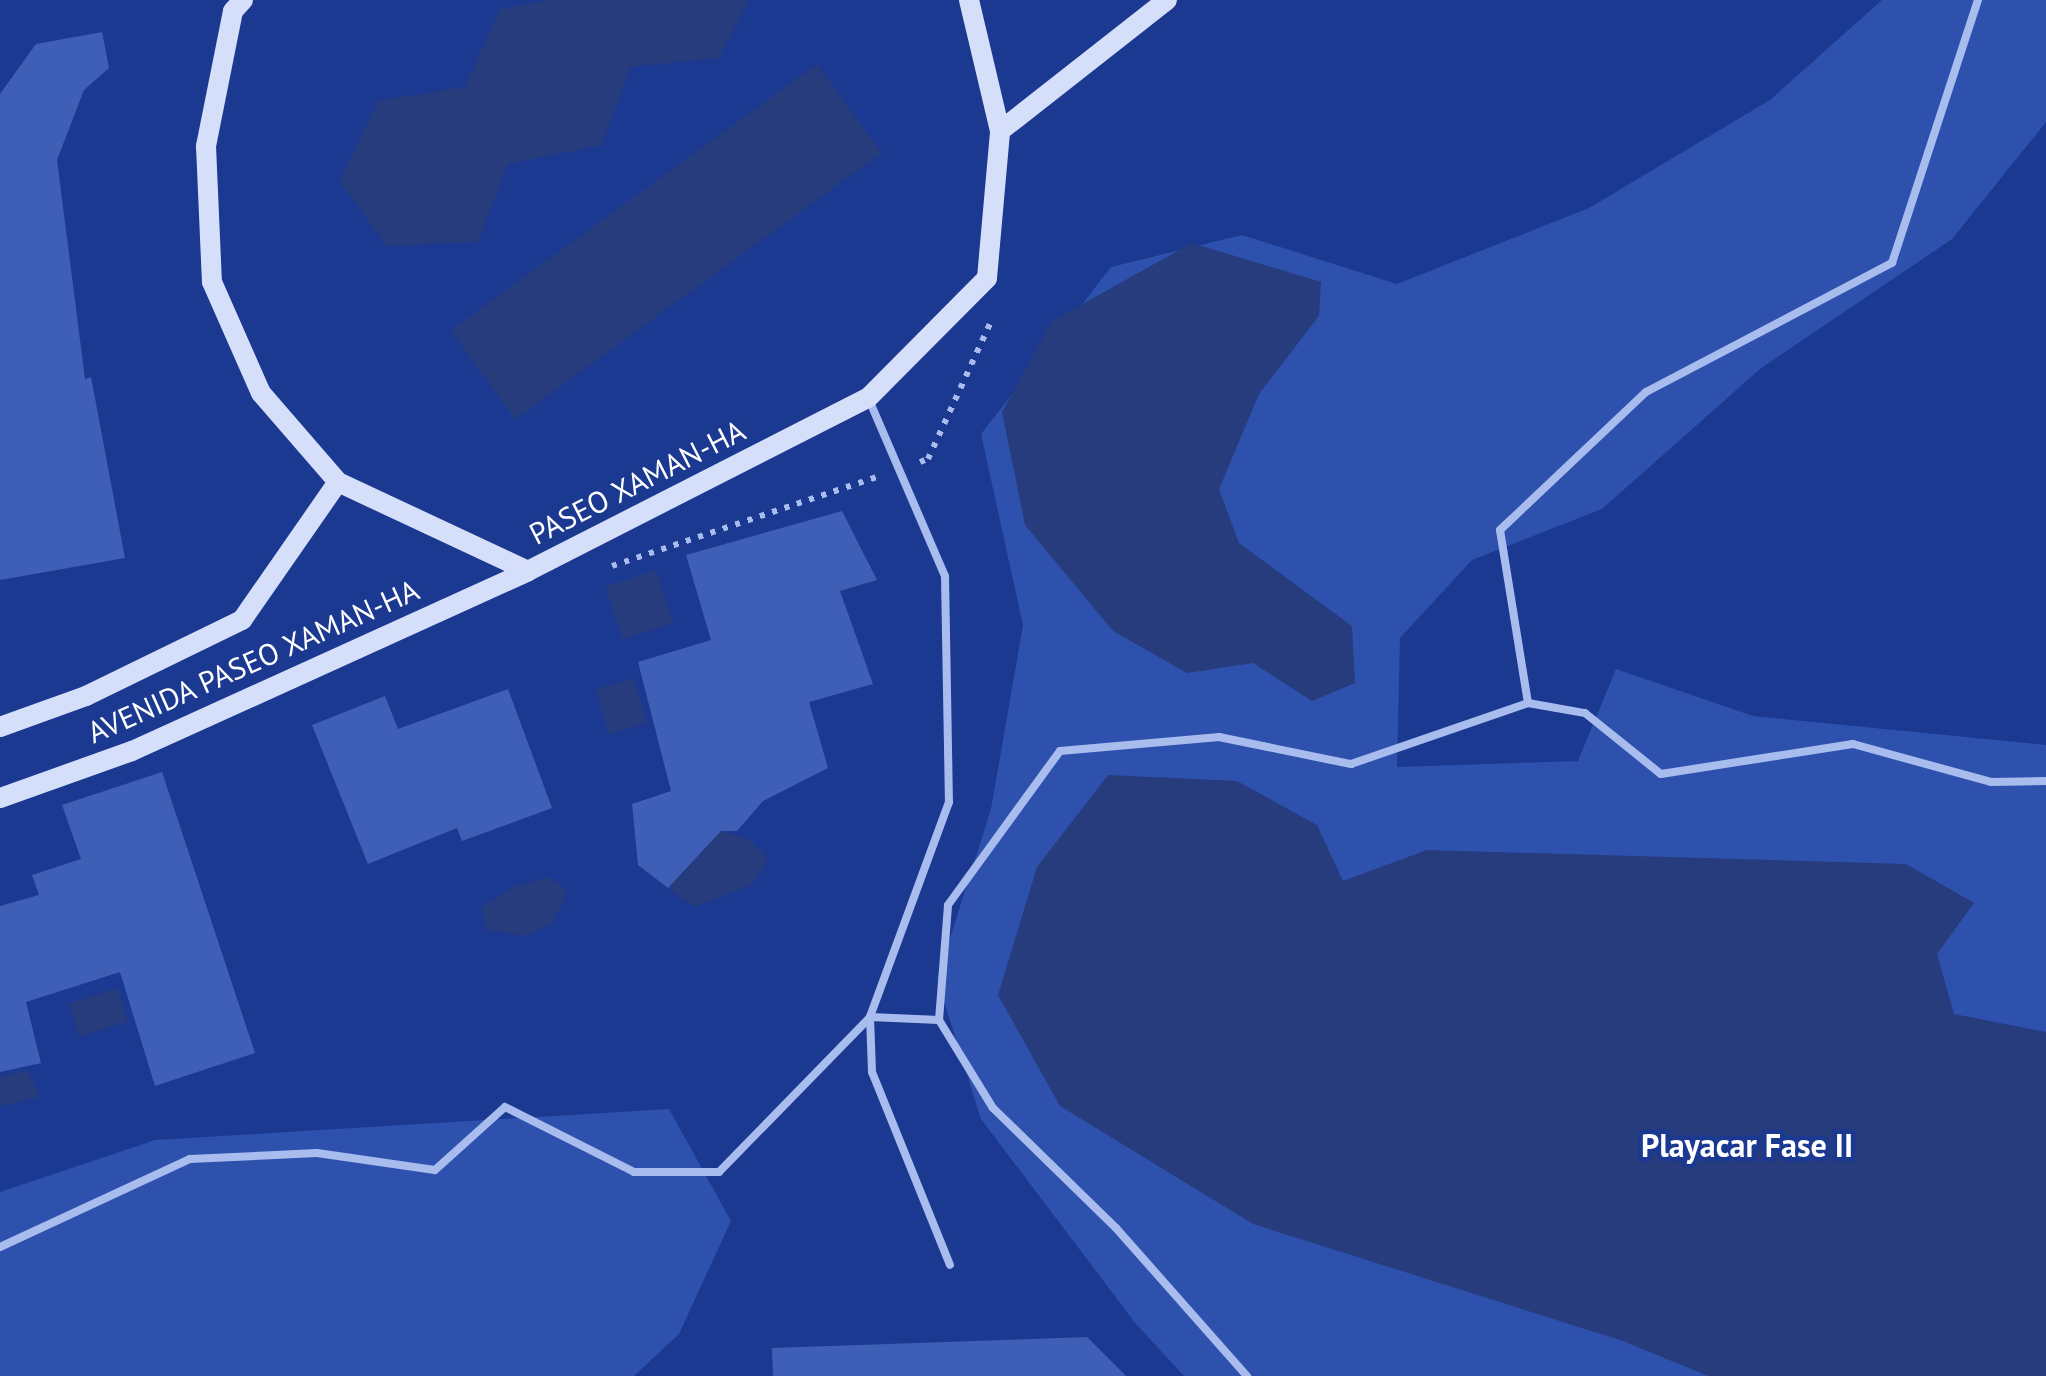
<!DOCTYPE html>
<html>
<head>
<meta charset="utf-8">
<style>
	body { margin:0 }
	#map { position:relative; width:2046px; height:1376px; overflow:hidden; background:#1b3990; font-family:"PT Sans",sans-serif }
	div>[style] { position:absolute }
	.green>* { inset:0; background:#2e51ae }
	.water>* { inset:0; background:#263c7d; transform-origin:0 0 }
	.building>* { inset:0; background:#3f5fb6 }
	.path>* { height:6px; margin-top:-3px; transform-origin:0; background:repeating-linear-gradient(90deg,#a9bcee 0 5px,transparent 0 13px) }
	.service>* { height:8px; margin:-4px; padding:0 4px; transform-origin:4px; border-radius:4px; background:#a9bcee }
	.secondary>* { height:20px; margin:-10px; padding:0 10px; transform-origin:10px; border-radius:10px; background:#d6dffa }
	span { translate:-50% -50%; white-space:nowrap; text-align:center; line-height:1.15; -webkit-text-stroke:9px #1b3990; paint-order:stroke }
	.street-label { font-size:30px; color:#fff }
	.neighbourhood-label { font-size:32px; color:#fff; font-weight:700 }
</style>
</head>
<body>
<div id="map">
	<div class="green">
		<i style="clip-path:polygon(1882px 0,2046px 0,2046px 122px,1952px 239px,1760px 369px,1602px 509px,1472px 560px,1400px 638px,1397px 767px,1578px 761px,1616px 669px,1753px 716px,2046px 745px,2046px 1376px,1184px 1376px,1136px 1324px,981px 1119px,937px 979px,991px 809px,1023px 625px,981px 434px,1111px 267px,1242px 235px,1397px 284px,1589px 208px,1770px 100px)"></i>
		<i style="clip-path:polygon(669px 1109px,731px 1221px,679px 1334px,634px 1376px,0 1376px,0 1192px,155px 1140px)"></i>
	</div>
	<div class="water">
		<i style="clip-path:polygon(549px 0,749px 0,719px 58px,630px 67px,602px 145px,508px 164px,478px 242px,387px 246px,339px 181px,378px 101px,465px 87px,500px 9px)"></i>
		<i style="left:817px;top:64px;width:110px;height:453px;rotate:54deg"></i>
		<i style="clip-path:polygon(1192px 243px,1321px 282px,1319px 316px,1259px 394px,1219px 489px,1239px 543px,1352px 626px,1355px 683px,1312px 701px,1253px 663px,1187px 673px,1113px 631px,1025px 525px,1002px 412px,1052px 321px)"></i>
		<i style="left:656px;top:570px;width:56px;height:53px;rotate:72deg"></i>
		<i style="left:634px;top:678px;width:47px;height:40px;rotate:74deg"></i>
		<i style="clip-path:polygon(1108px 775px,1237px 781px,1317px 825px,1343px 881px,1427px 850px,1906px 864px,1974px 903px,1937px 954px,1954px 1014px,2046px 1032px,2046px 1376px,1708px 1376px,1623px 1341px,1253px 1224px,1060px 1106px,998px 995px,1037px 867px)"></i>
		<i style="clip-path:polygon(721px 831px,749px 839px,768px 858px,752px 885px,694px 907px,668px 888px)"></i>
		<i style="clip-path:polygon(550px 877px,567px 891px,553px 923px,526px 936px,487px 930px,481px 908px,515px 886px)"></i>
		<i style="left:117px;top:988px;width:35px;height:51px;rotate:72deg"></i>
		<i style="clip-path:polygon(27px 1070px,41px 1097px,0 1106px,0 1077px)"></i>
	</div>
	<div class="building">
		<i style="clip-path:polygon(102px 32px,109px 68px,84px 90px,57px 160px,85px 379px,91px 377px,125px 558px,0 580px,0 94px,36px 44px)"></i>
		<i style="clip-path:polygon(842px 511px,877px 580px,840px 591px,873px 684px,809px 702px,828px 768px,763px 801px,737px 831px,721px 831px,668px 888px,638px 865px,632px 804px,671px 791px,638px 662px,711px 640px,686px 555px)"></i>
		<i style="clip-path:polygon(508px 689px,552px 808px,462px 841px,457px 828px,368px 864px,312px 725px,385px 696px,398px 729px)"></i>
		<i style="clip-path:polygon(162px 772px,255px 1053px,155px 1086px,120px 972px,26px 1002px,41px 1063px,0 1072px,0 906px,39px 895px,32px 875px,81px 859px,62px 805px)"></i>
		<i style="clip-path:polygon(1087px 1337px,1126px 1376px,773px 1376px,772px 1348px)"></i>
	</div>
	<div class="path">
		<i style="left:920px;top:462px;width:9px;rotate:-21deg"></i>
		<i style="left:928px;top:459px;width:154px;rotate:-65.4deg"></i>
		<i style="left:612px;top:566px;width:282px;rotate:-18.6deg"></i>
	</div>
	<div class="service">
		<i style="left:870px;top:402px;width:189px;rotate:66.7deg"></i>
		<i style="left:945px;top:576px;width:226px;rotate:89deg"></i>
		<i style="left:949px;top:802px;width:229px;rotate:110.2deg"></i>
		<i style="left:870px;top:1017px;width:55px;rotate:87.9deg"></i>
		<i style="left:872px;top:1072px;width:208px;rotate:68deg"></i>
		<i style="left:1528px;top:703px;width:175px;rotate:-99.2deg"></i>
		<i style="left:1500px;top:530px;width:201px;rotate:-43.4deg"></i>
		<i style="left:1646px;top:392px;width:278px;rotate:-27.7deg"></i>
		<i style="left:1892px;top:263px;width:277px;rotate:-71.9deg"></i>
		<i style="left:939px;top:1020px;width:103px;rotate:58.5deg"></i>
		<i style="left:993px;top:1108px;width:172px;rotate:44.3deg"></i>
		<i style="left:1116px;top:1228px;width:198px;rotate:48.5deg"></i>
		<i style="left:0;top:1247px;width:209px;rotate:-24.9deg"></i>
		<i style="left:190px;top:1159px;width:127px;rotate:-2.7deg"></i>
		<i style="left:317px;top:1153px;width:119px;rotate:8.2deg"></i>
		<i style="left:435px;top:1170px;width:94px;rotate:-42deg"></i>
		<i style="left:505px;top:1107px;width:144px;rotate:26.7deg"></i>
		<i style="left:634px;top:1172px;width:85px"></i>
		<i style="left:719px;top:1172px;width:216px;rotate:-45.7deg"></i>
		<i style="left:870px;top:1017px;width:69px;rotate:2.5deg"></i>
		<i style="left:939px;top:1020px;width:115px;rotate:-85.5deg"></i>
		<i style="left:948px;top:905px;width:190px;rotate:-54deg"></i>
		<i style="left:1060px;top:751px;width:160px;rotate:-5deg"></i>
		<i style="left:1219px;top:737px;width:135px;rotate:11.6deg"></i>
		<i style="left:1351px;top:764px;width:187px;rotate:-19deg"></i>
		<i style="left:1528px;top:703px;width:58px;rotate:10deg"></i>
		<i style="left:1585px;top:713px;width:97px;rotate:38.8deg"></i>
		<i style="left:1661px;top:774px;width:194px;rotate:-8.9deg"></i>
		<i style="left:1853px;top:744px;width:143px;rotate:15.4deg"></i>
		<i style="left:1991px;top:782px;width:55px;rotate:-1deg"></i>
	</div>
	<div class="secondary">
		<i style="left:243px;top:0;width:15px;rotate:132deg"></i>
		<i style="left:233px;top:11px;width:138px;rotate:101.3deg"></i>
		<i style="left:206px;top:146px;width:136px;rotate:87.5deg"></i>
		<i style="left:212px;top:282px;width:121px;rotate:66.2deg"></i>
		<i style="left:261px;top:393px;width:118px;rotate:49.1deg"></i>
		<i style="left:338px;top:482px;width:210px;rotate:25.1deg"></i>
		<i style="left:528px;top:571px;width:381px;rotate:-27deg"></i>
		<i style="left:868px;top:398px;width:169px;rotate:-45.2deg"></i>
		<i style="left:987px;top:278px;width:148px;rotate:-84.9deg"></i>
		<i style="left:1000px;top:131px;width:135px;rotate:-103.3deg"></i>
		<i style="left:1000px;top:131px;width:212px;rotate:-38.1deg"></i>
		<i style="left:0;top:727px;width:91px;rotate:-19.8deg"></i>
		<i style="left:86px;top:696px;width:174px;rotate:-26deg"></i>
		<i style="left:242px;top:620px;width:168px;rotate:-55.2deg"></i>
		<i style="left:0;top:798px;width:140px;rotate:-19.6deg"></i>
		<i style="left:132px;top:751px;width:435px;rotate:-24.4deg"></i>
	</div>
	<div class="street-label">
		<span style="left:637px;top:482px;rotate:-27deg">PASEO XAMAN-HA</span>
		<span style="left:253px;top:661px;rotate:-24deg">AVENIDA PASEO XAMAN-HA</span>
	</div>
	<div class="neighbourhood-label">
		<span style="left:1747px;top:1145px">Playacar Fase II</span>
	</div>
</div>
</body>
</html>
